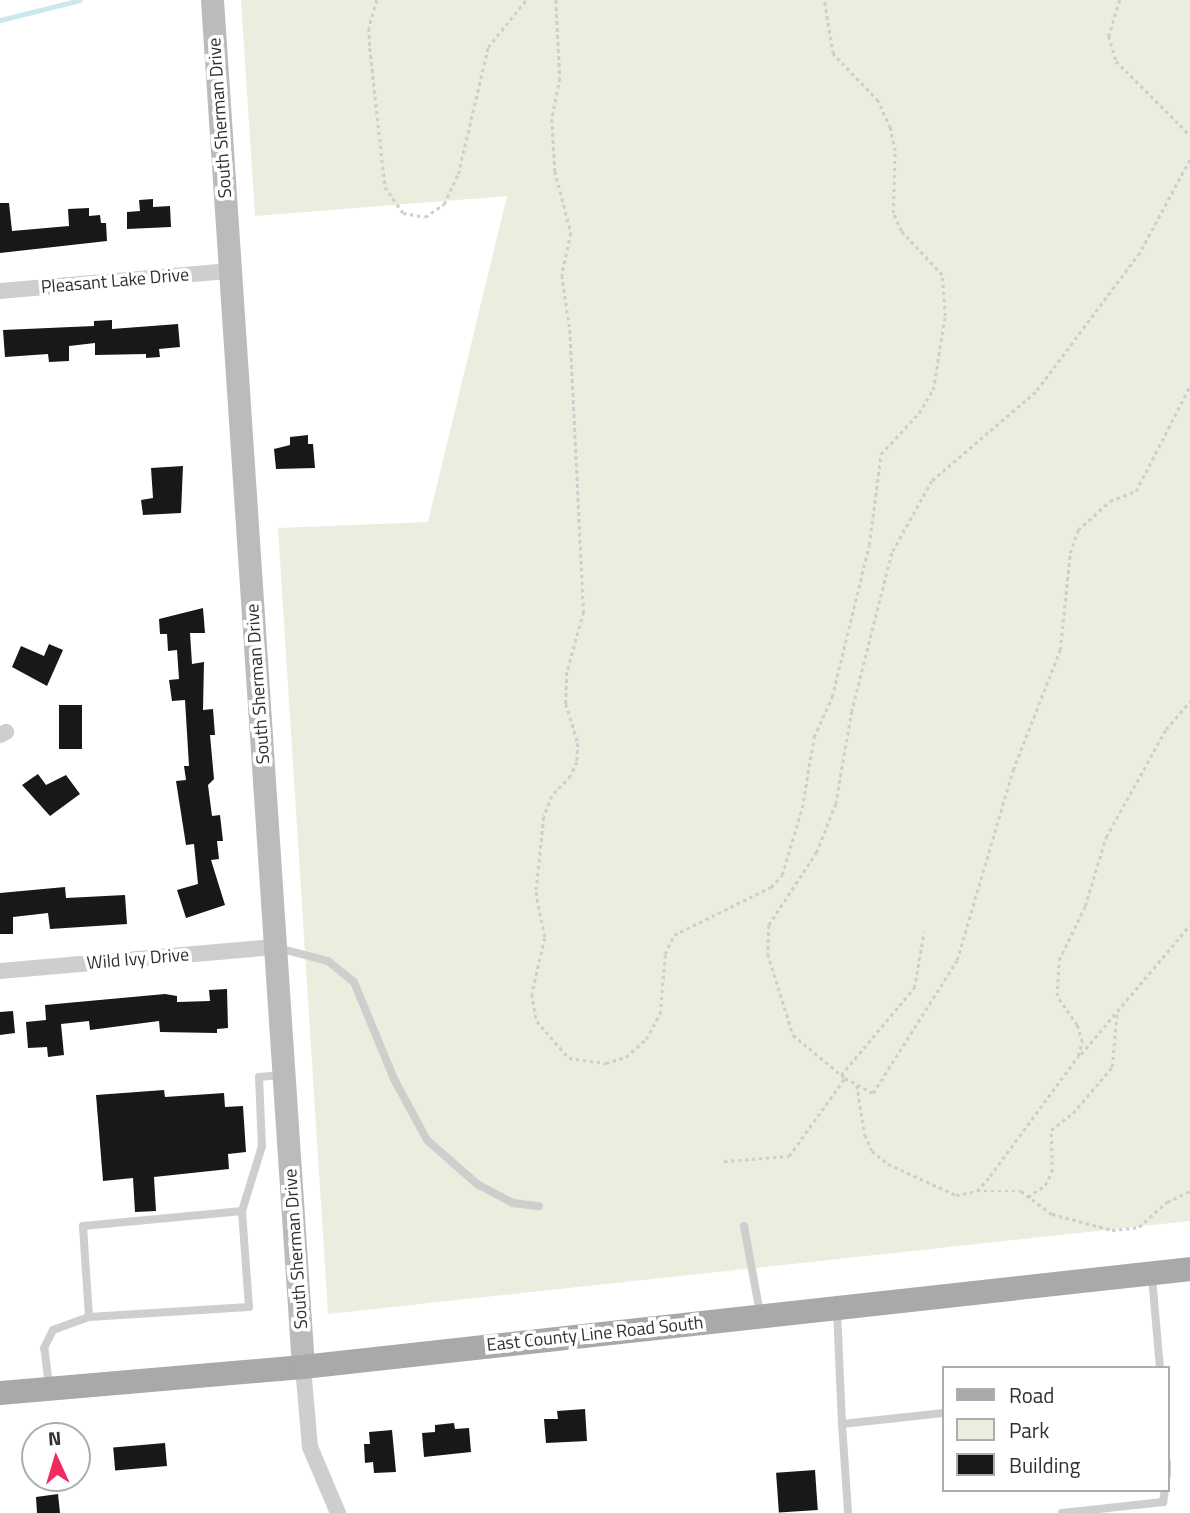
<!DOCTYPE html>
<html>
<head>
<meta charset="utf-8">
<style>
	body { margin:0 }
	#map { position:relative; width:1190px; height:1513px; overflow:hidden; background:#fff; font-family:"Titillium Web",sans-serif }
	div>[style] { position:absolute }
	.green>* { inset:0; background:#eaeede }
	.stream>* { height:5px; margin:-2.5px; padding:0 2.5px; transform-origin:2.5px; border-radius:2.5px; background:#cae8ef }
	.building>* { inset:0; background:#181818; transform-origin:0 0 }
	.path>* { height:2.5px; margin-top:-1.25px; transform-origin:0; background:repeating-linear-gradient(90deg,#cecece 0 3.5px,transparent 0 7px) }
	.lane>* { height:8px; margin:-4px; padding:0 4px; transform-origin:4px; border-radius:4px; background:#cecece }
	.street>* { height:16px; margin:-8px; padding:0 8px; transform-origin:8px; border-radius:8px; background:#cecece }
	.secondary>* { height:23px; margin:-11.5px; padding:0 11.5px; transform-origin:11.5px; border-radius:11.5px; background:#bbb }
	.primary>* { height:24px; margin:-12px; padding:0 12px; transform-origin:12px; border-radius:12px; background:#a9a9a9 }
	span { translate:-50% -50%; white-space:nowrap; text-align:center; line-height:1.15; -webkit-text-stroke:7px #fff; paint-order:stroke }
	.street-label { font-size:18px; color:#313131 }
	.legend { position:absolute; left:942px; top:1366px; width:228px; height:126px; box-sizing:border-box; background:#fff; border:2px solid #adadad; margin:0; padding:9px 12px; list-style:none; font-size:21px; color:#313131 }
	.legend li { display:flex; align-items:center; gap:14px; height:35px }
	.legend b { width:35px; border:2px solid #adadad }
	.north { position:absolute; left:21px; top:1422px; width:70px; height:70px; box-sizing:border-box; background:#fff; border:2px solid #adadad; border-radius:50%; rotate:356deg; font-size:19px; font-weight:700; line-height:28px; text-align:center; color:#313131 }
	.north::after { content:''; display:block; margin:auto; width:24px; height:32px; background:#f12a62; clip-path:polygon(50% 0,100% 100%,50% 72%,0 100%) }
</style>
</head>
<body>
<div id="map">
	<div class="green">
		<i style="clip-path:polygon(241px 0,1190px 0,1190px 1221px,328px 1314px,278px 528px,428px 522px,507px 196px,255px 216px)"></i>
	</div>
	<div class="stream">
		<i style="left:0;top:20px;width:82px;rotate:-14deg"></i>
	</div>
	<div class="building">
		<i style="clip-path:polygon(153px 199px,153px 207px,170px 206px,171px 227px,127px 229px,127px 212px,140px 211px,139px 200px)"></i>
		<i style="clip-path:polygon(0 203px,9px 203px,12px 231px,69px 226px,68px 209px,89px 208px,89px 216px,100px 215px,101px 223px,106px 223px,107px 241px,0 253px)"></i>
		<i style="clip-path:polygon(112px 320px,112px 329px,178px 324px,180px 347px,159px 349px,160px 357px,146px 358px,146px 354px,95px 355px,95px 343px,69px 346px,69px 361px,49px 362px,48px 354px,5px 357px,3px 330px,94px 326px,94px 321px)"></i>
		<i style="clip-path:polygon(308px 435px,308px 444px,313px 444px,315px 468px,276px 469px,274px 449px,290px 445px,290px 437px)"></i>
		<i style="clip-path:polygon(183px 466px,181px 513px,143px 515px,141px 500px,153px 498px,151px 468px)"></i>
		<i style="clip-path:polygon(203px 608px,205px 633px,190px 633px,192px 664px,204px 662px,203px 710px,213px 709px,215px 735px,210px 735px,214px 779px,208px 785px,212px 816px,220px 815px,223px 841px,217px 841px,219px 859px,211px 860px,225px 905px,186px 918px,177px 890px,198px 884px,194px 844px,186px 845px,176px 781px,186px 780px,184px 766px,189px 766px,185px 700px,172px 701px,169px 680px,179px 679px,177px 650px,168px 651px,167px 634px,160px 634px,159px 619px)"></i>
		<i style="clip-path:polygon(49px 644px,63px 650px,47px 686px,12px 667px,21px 646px,44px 656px)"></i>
		<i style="left:59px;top:705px;width:23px;height:44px"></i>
		<i style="clip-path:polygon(38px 774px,46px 785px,66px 775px,80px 794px,50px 816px,22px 785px)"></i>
		<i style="clip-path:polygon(65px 887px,66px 898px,125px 895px,127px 924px,50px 929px,48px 913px,13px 917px,13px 934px,0 934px,0 893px)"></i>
		<i style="clip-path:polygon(227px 989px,228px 1028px,217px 1029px,217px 1033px,160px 1032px,159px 1021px,90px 1030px,89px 1021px,61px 1024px,64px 1055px,48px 1057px,47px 1047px,28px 1048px,26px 1022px,46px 1020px,45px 1005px,165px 994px,177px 996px,177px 1002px,210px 1001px,209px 990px)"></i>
		<i style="clip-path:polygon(13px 1011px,15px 1033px,0 1035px,0 1012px)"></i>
		<i style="clip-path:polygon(164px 1090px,165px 1097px,224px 1093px,225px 1107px,243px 1106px,246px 1152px,228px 1154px,229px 1169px,154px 1177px,156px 1211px,135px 1212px,133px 1178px,103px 1181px,96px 1095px)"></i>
		<i style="clip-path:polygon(585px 1409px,587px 1441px,546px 1443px,544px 1419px,558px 1419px,557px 1411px)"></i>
		<i style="clip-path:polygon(454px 1423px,455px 1429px,469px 1428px,471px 1452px,424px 1457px,422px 1433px,435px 1432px,435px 1425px)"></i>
		<i style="clip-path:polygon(392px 1430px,396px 1472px,374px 1473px,373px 1462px,365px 1463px,364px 1444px,370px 1444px,369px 1432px)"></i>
		<i style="left:165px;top:1443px;width:23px;height:52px;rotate:85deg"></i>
		<i style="left:815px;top:1470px;width:40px;height:39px;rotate:86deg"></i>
		<i style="clip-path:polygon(58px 1494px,60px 1513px,37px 1513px,36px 1497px)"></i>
	</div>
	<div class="path">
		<i style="left:377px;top:0;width:29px;rotate:106deg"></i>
		<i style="left:369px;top:28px;width:20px;rotate:87deg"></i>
		<i style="left:370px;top:48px;width:140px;rotate:83.8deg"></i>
		<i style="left:385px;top:187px;width:32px;rotate:55deg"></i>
		<i style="left:403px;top:213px;width:22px;rotate:10deg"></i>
		<i style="left:425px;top:217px;width:23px;rotate:-34deg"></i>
		<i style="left:444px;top:204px;width:33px;rotate:-65deg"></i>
		<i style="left:458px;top:174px;width:130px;rotate:-76.7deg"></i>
		<i style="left:488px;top:47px;width:60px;rotate:-51deg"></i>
		<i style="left:556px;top:0;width:78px;rotate:87.1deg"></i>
		<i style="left:560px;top:78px;width:42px;rotate:101deg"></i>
		<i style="left:552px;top:119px;width:52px;rotate:86.7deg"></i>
		<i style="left:555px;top:171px;width:64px;rotate:75.5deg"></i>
		<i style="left:571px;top:233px;width:43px;rotate:102.1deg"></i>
		<i style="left:562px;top:275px;width:56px;rotate:81.7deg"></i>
		<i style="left:570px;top:330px;width:282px;rotate:87.2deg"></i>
		<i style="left:584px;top:612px;width:62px;rotate:105.8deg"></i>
		<i style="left:567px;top:672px;width:32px;rotate:92deg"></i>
		<i style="left:566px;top:704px;width:41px;rotate:72.9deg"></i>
		<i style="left:578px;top:743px;width:19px;rotate:93deg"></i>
		<i style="left:577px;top:762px;width:15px;rotate:113deg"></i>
		<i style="left:571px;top:776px;width:28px;rotate:134deg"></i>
		<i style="left:552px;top:796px;width:22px;rotate:111deg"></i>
		<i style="left:544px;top:817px;width:75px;rotate:96.1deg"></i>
		<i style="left:536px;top:892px;width:47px;rotate:78.9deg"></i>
		<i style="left:545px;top:938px;width:57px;rotate:103.1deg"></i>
		<i style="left:532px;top:994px;width:27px;rotate:80deg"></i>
		<i style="left:537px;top:1021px;width:49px;rotate:49.1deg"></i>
		<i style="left:569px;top:1058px;width:37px;rotate:8deg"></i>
		<i style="left:606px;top:1063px;width:21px;rotate:-17deg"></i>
		<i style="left:626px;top:1057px;width:27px;rotate:-42deg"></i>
		<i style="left:646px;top:1039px;width:29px;rotate:-61deg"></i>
		<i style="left:660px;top:1014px;width:60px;rotate:-85.2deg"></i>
		<i style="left:665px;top:954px;width:21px;rotate:-65deg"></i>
		<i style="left:674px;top:935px;width:108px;rotate:-26.3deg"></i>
		<i style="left:771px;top:887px;width:16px;rotate:-47deg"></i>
		<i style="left:782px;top:875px;width:70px;rotate:-73.4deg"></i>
		<i style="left:802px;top:808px;width:72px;rotate:-80.4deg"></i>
		<i style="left:814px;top:737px;width:44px;rotate:-65.8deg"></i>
		<i style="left:832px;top:697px;width:156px;rotate:-76.3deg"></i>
		<i style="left:869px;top:545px;width:92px;rotate:-82.5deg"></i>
		<i style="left:881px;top:454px;width:56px;rotate:-47.2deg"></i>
		<i style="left:919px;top:413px;width:27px;rotate:-59deg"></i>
		<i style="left:933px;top:390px;width:75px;rotate:-80.8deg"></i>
		<i style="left:945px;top:316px;width:41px;rotate:-94.2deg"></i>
		<i style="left:942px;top:275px;width:60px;rotate:-133deg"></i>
		<i style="left:901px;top:231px;width:20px;rotate:-114deg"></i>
		<i style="left:893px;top:213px;width:62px;rotate:-88.2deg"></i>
		<i style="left:895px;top:151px;width:24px;rotate:-102deg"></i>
		<i style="left:890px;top:128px;width:30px;rotate:-114deg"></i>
		<i style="left:878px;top:101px;width:65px;rotate:-133.8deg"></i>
		<i style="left:833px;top:54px;width:55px;rotate:-99.5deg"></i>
		<i style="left:1120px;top:0;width:38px;rotate:107deg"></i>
		<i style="left:1109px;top:36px;width:26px;rotate:74deg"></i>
		<i style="left:1116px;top:61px;width:105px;rotate:45deg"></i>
		<i style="left:1190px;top:160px;width:106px;rotate:118.3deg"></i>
		<i style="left:1140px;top:253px;width:174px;rotate:126.8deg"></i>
		<i style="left:1036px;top:392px;width:137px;rotate:139.4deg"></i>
		<i style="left:932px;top:481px;width:82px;rotate:119.1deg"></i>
		<i style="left:892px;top:553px;width:163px;rotate:104.2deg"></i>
		<i style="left:852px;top:711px;width:94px;rotate:99.8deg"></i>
		<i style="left:836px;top:804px;width:52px;rotate:111.6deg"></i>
		<i style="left:817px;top:852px;width:87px;rotate:123.3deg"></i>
		<i style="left:769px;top:925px;width:29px;rotate:92deg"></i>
		<i style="left:768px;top:954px;width:85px;rotate:72.8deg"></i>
		<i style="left:793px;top:1035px;width:67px;rotate:39.6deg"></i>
		<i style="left:845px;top:1078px;width:32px;rotate:28deg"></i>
		<i style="left:873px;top:1093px;width:157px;rotate:-57.7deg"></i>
		<i style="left:957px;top:960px;width:198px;rotate:-73.6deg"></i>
		<i style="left:1013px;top:770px;width:129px;rotate:-68.6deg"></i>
		<i style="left:1060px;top:650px;width:98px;rotate:-84.1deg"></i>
		<i style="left:1070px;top:553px;width:24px;rotate:-71deg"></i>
		<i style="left:1078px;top:530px;width:43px;rotate:-42.2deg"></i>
		<i style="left:1110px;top:501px;width:28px;rotate:-21deg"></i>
		<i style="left:1136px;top:491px;width:118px;rotate:-62.8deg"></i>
		<i style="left:1081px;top:1054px;width:169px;rotate:-49.8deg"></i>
		<i style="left:841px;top:1075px;width:114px;rotate:-50deg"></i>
		<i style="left:914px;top:988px;width:57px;rotate:-79.9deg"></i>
		<i style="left:857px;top:1085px;width:51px;rotate:80.9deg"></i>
		<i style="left:865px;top:1135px;width:17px;rotate:66deg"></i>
		<i style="left:872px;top:1151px;width:21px;rotate:39deg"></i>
		<i style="left:888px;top:1164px;width:75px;rotate:24.5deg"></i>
		<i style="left:956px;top:1195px;width:21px;rotate:-11deg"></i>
		<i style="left:977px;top:1191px;width:20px;rotate:-49deg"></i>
		<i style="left:990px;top:1176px;width:149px;rotate:-53.7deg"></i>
		<i style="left:1078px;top:1056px;width:15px;rotate:-74deg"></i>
		<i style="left:1082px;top:1042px;width:18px;rotate:-106deg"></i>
		<i style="left:1077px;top:1025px;width:35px;rotate:-125deg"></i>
		<i style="left:1057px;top:996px;width:36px;rotate:-87deg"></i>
		<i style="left:1059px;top:960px;width:60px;rotate:-64.3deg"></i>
		<i style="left:1085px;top:906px;width:72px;rotate:-73.1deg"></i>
		<i style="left:1106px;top:837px;width:124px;rotate:-60.9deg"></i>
		<i style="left:1166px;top:729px;width:37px;rotate:-49deg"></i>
		<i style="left:724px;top:1161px;width:65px;rotate:-4.4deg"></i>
		<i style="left:789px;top:1156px;width:96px;rotate:-54.3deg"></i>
		<i style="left:977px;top:1191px;width:44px"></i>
		<i style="left:1021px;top:1191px;width:39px;rotate:37deg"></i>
		<i style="left:1052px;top:1214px;width:62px;rotate:14.9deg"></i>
		<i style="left:1112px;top:1230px;width:27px;rotate:-6deg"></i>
		<i style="left:1139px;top:1227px;width:38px;rotate:-42deg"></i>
		<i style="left:1167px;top:1202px;width:25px;rotate:-26deg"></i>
		<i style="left:1028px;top:1197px;width:21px;rotate:-35deg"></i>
		<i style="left:1045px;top:1185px;width:15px;rotate:-62deg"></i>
		<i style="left:1052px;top:1172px;width:42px;rotate:-91.4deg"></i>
		<i style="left:1051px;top:1130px;width:28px;rotate:-38deg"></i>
		<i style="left:1073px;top:1113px;width:60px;rotate:-49.7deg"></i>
		<i style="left:1112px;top:1067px;width:56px;rotate:-84.9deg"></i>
	</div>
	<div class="lane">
		<i style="left:278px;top:948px;width:52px;rotate:14.6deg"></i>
		<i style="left:328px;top:961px;width:33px;rotate:39deg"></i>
		<i style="left:354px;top:982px;width:105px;rotate:67.6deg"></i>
		<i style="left:394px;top:1079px;width:69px;rotate:61.6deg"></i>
		<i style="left:427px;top:1140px;width:67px;rotate:41.3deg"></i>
		<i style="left:477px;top:1184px;width:41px;rotate:27.8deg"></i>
		<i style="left:513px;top:1203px;width:26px;rotate:7deg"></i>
		<i style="left:744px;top:1226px;width:88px;rotate:79.6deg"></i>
		<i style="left:1152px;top:1277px;width:91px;rotate:85deg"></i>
		<i style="left:837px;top:1310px;width:114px;rotate:87.5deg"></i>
		<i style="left:842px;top:1424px;width:102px;rotate:-6.2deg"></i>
		<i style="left:89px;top:1317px;width:91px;rotate:-93.8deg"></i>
		<i style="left:83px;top:1226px;width:160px;rotate:-5.4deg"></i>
		<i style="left:49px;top:1386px;width:38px;rotate:-97deg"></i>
		<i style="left:44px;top:1348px;width:20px;rotate:-63deg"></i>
		<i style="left:53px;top:1330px;width:38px;rotate:-20deg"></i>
		<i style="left:89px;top:1317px;width:160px;rotate:-3.6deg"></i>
		<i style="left:249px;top:1307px;width:96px;rotate:-94.2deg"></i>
		<i style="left:242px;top:1211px;width:68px;rotate:-72.9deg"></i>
		<i style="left:262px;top:1146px;width:69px;rotate:-92.5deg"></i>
		<i style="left:259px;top:1077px;width:23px;rotate:-5deg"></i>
		<i style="left:842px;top:1424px;width:89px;rotate:86.1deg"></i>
		<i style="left:1167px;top:1462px;width:13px;rotate:90deg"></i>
		<i style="left:1062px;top:1513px;width:102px;rotate:-6.2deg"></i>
		<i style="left:1163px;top:1502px;width:12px;rotate:-81deg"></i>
	</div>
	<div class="street">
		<i style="left:0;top:291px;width:231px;rotate:-5deg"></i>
		<i style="left:0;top:735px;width:7px;rotate:-27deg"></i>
		<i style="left:0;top:971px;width:276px;rotate:-5deg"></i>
		<i style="left:303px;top:1367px;width:80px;rotate:85deg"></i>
		<i style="left:310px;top:1447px;width:72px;rotate:67deg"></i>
	</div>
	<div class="secondary">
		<i style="left:212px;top:0;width:1370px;rotate:86.19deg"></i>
	</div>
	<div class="primary">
		<i style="left:0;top:1393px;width:304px;rotate:-4.9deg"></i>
		<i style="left:303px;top:1367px;width:892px;rotate:-6.3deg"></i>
	</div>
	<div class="street-label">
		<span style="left:220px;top:118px;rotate:-94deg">South Sherman Drive</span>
		<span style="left:115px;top:281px;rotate:-5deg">Pleasant Lake Drive</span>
		<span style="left:258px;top:684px;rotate:-94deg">South Sherman Drive</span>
		<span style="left:138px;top:959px;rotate:-5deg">Wild Ivy Drive</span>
		<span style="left:296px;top:1249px;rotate:-94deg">South Sherman Drive</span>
		<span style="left:595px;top:1334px;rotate:-6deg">East County Line Road South</span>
	</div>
	<ul class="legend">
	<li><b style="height:9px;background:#a9a9a9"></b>Road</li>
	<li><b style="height:19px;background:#eaeede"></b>Park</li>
	<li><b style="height:19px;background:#181818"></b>Building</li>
	</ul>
	<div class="north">N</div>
</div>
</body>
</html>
